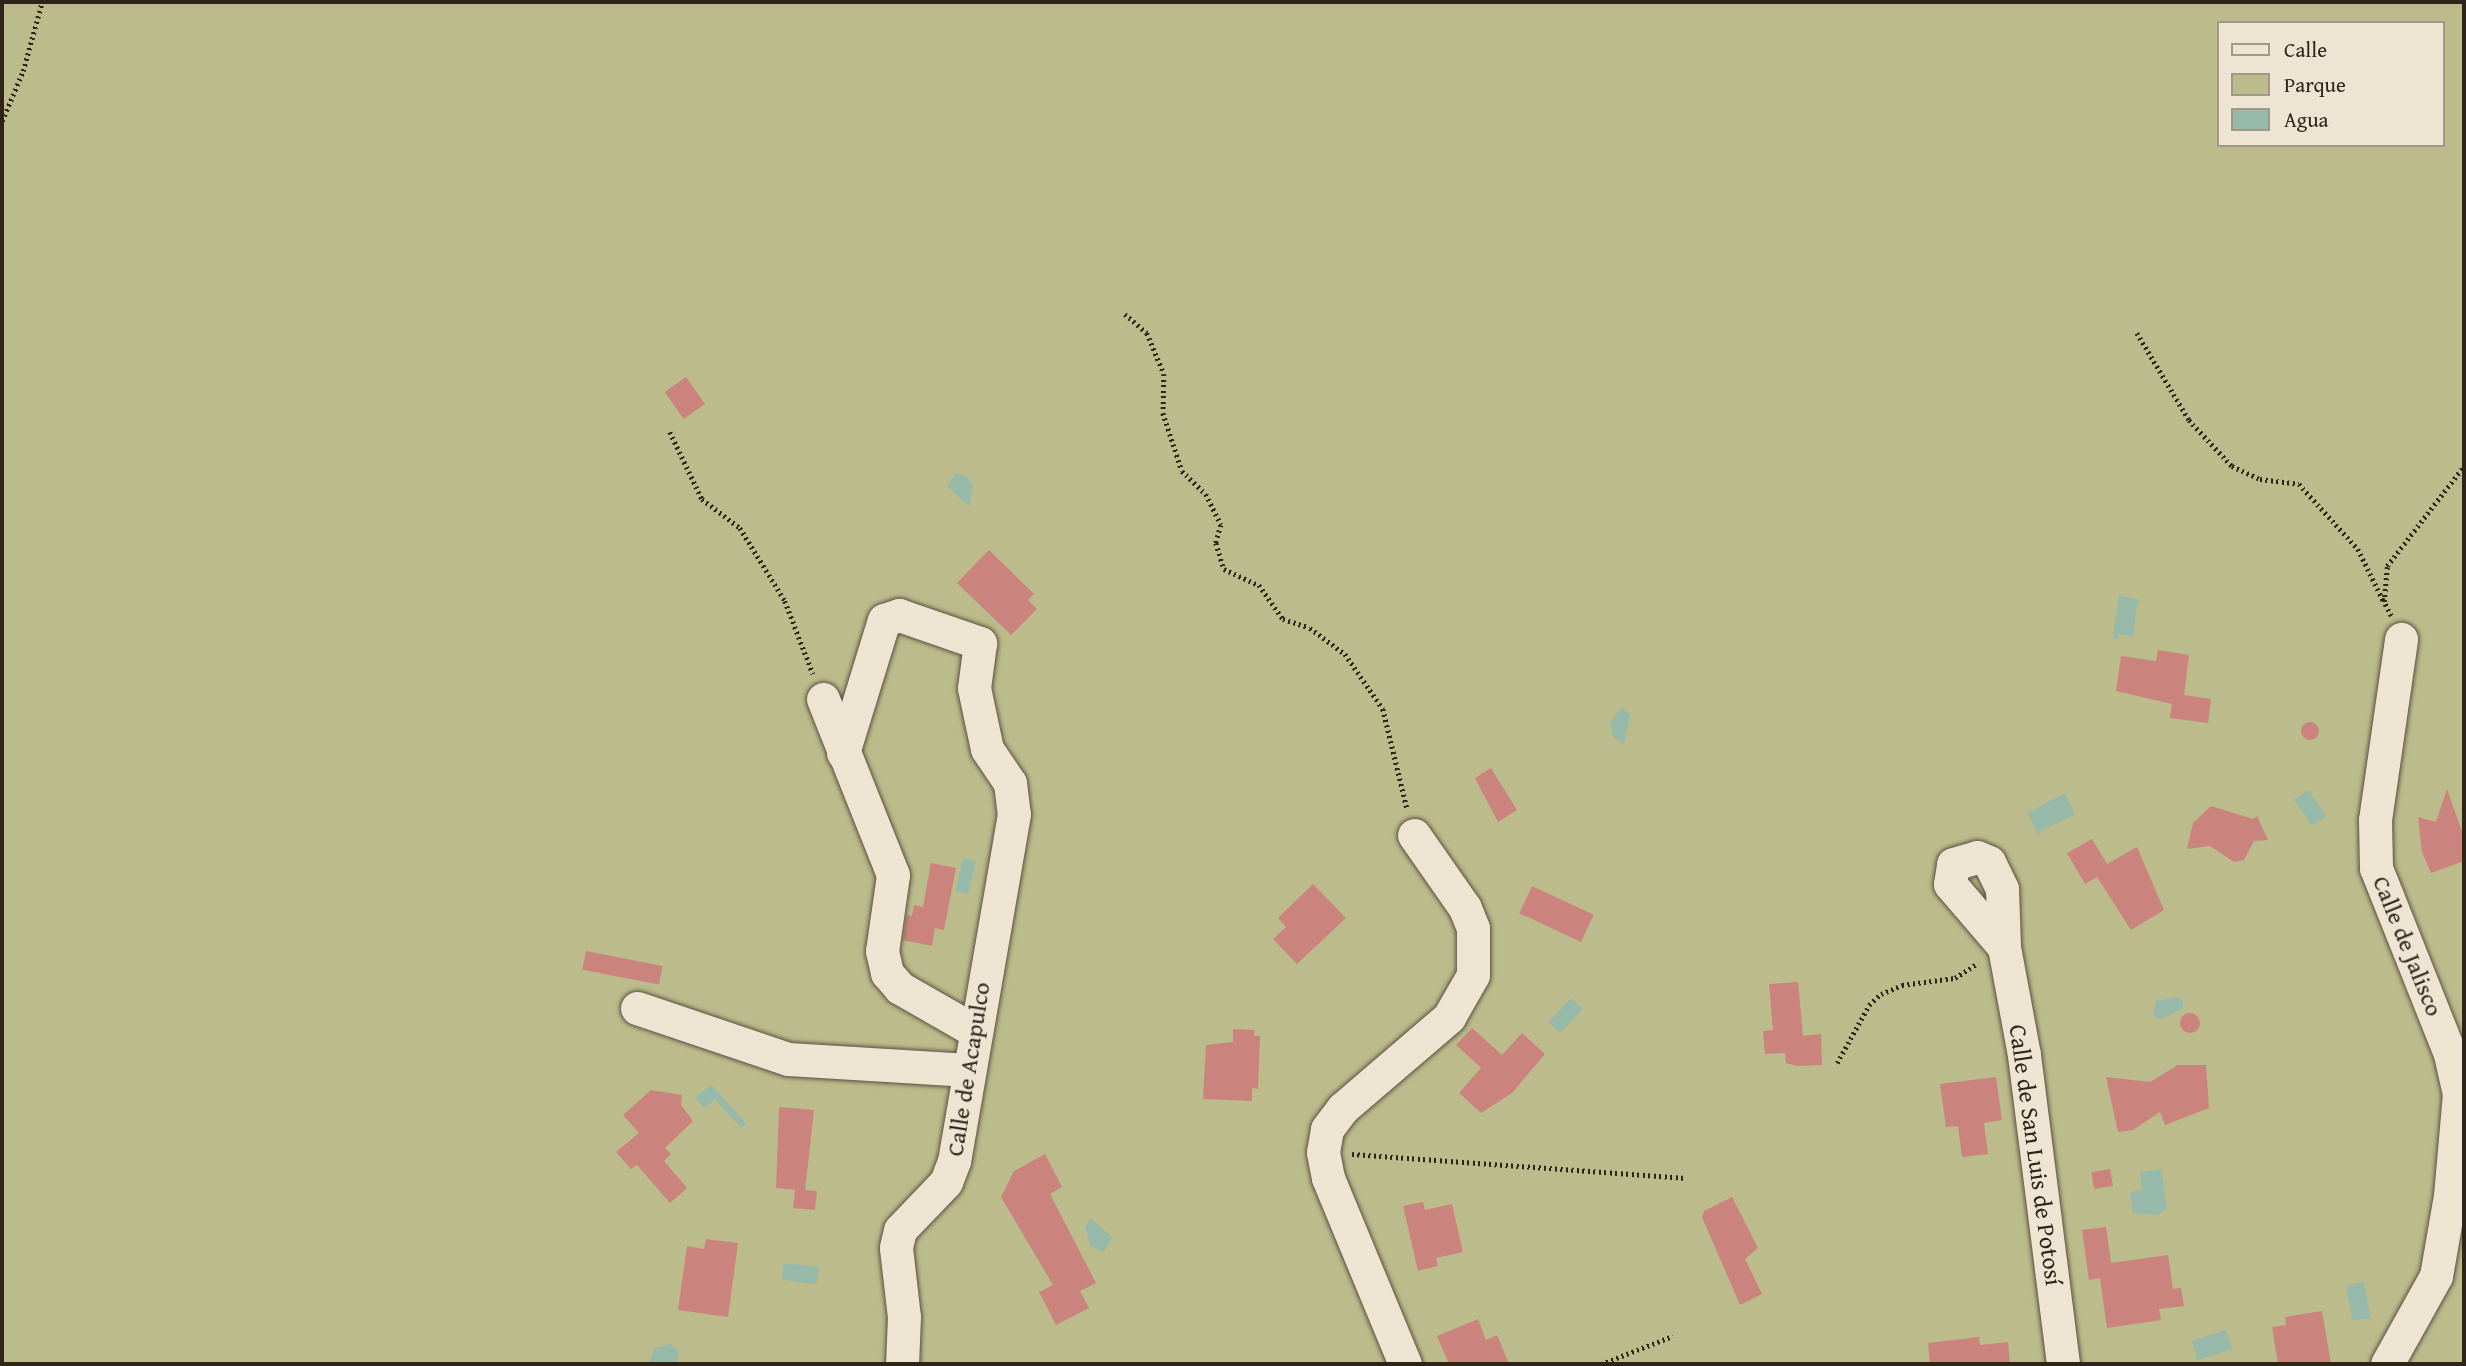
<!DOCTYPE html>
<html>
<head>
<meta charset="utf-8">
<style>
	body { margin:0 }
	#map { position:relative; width:2466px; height:1366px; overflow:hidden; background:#e5d5b9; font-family:"Gentium Book Plus",serif }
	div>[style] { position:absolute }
	.green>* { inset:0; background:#bbbb8b }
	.water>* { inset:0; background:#97b9a9; transform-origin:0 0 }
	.building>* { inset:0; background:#ca847d; transform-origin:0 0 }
	.round { border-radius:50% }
	.path>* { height:4.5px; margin-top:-2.25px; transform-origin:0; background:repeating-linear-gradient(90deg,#2f2419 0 2px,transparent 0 5.5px) }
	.roads { filter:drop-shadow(0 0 2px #5c5041) drop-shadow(0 0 2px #5c5041) }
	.minor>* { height:33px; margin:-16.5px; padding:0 16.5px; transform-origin:16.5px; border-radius:16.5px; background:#eee4d2 }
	span { translate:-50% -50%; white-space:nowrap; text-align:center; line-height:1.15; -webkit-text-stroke:5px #eee4d2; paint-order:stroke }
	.street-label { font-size:24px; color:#2f2419 }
	.frame { position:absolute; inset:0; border:4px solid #2f2419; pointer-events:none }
	.legend { position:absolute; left:2217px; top:21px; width:228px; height:126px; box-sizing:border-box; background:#eee4d2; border:2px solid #a29788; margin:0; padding:9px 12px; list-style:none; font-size:21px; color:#2f2419 }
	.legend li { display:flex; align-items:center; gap:14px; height:35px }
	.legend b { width:35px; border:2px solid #a29788 }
</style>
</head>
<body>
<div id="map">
	<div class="green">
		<i style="clip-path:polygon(evenodd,2px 2px,2464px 2px,2464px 1364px,2px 1364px,2px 2px,2219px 23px,2443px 23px,2443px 145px,2219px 145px,2219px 23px)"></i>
	</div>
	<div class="water">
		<i style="clip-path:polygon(956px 473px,967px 476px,973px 487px,969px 506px,947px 486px)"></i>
		<i style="clip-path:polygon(2119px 596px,2138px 599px,2133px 636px,2118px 634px,2118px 639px,2113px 638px)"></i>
		<i style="clip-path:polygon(1622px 707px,1630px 715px,1624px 744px,1614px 738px,1610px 723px)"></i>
		<i style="left:2308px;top:790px;width:32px;height:17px;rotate:55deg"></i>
		<i style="clip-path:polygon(2065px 793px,2075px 815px,2040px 831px,2039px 837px,2028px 813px)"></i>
		<i style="left:963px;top:858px;width:13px;height:34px;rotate:13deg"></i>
		<i style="clip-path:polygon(2176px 997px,2183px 1000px,2183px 1008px,2162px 1019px,2153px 1016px,2156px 1001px)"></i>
		<i style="left:1571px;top:998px;width:16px;height:33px;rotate:43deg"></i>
		<i style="clip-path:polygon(711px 1085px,746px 1123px,741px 1128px,715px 1099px,704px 1108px,695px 1098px)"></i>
		<i style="clip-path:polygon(2161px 1169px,2167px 1208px,2158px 1215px,2133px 1213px,2130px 1192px,2142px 1190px,2140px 1172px)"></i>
		<i style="clip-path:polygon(1091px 1218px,1112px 1237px,1104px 1252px,1091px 1247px,1085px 1227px)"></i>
		<i style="left:784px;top:1263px;width:35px;height:17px;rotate:7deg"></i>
		<i style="left:2364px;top:1282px;width:36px;height:18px;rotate:80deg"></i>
		<i style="left:2226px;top:1330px;width:20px;height:36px;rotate:72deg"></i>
		<i style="clip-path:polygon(671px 1344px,679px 1353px,676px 1364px,649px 1364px,655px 1348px)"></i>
	</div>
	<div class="building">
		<i style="left:686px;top:377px;width:33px;height:26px;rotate:55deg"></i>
		<i style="clip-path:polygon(989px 550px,1034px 594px,1028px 600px,1037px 609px,1011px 635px,957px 583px)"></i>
		<i style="clip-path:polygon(2158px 650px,2189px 655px,2184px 695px,2211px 699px,2208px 723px,2170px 718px,2172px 704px,2116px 691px,2121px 656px,2156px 661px)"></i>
		<i class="round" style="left:2301px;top:722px;width:18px;height:18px"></i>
		<i style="clip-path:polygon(1491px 768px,1517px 810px,1498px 822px,1475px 778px)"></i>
		<i style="clip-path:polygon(2447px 789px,2464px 837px,2464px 861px,2431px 873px,2422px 852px,2418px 817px,2436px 822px)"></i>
		<i style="clip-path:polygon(2211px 806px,2253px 819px,2257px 816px,2268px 840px,2254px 841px,2244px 860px,2234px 862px,2210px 846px,2187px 849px,2193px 823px)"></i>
		<i style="clip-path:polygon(2092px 839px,2107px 864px,2137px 847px,2164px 910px,2131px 930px,2097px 877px,2085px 884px,2067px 853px)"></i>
		<i style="clip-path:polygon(931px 863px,956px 868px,944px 930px,935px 928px,932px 946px,903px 940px,907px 915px,912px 916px,914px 905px,923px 907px)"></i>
		<i style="clip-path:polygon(1313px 884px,1346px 918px,1297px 964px,1273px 939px,1286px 927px,1278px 918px)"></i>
		<i style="left:1532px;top:886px;width:68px;height:30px;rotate:25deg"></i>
		<i style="left:586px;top:951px;width:78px;height:19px;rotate:11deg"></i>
		<i style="clip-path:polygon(1798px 982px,1803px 1036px,1821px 1034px,1822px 1065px,1796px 1066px,1786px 1063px,1785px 1053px,1765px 1054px,1763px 1031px,1773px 1030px,1769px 984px)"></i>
		<i class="round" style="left:2180px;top:1013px;width:20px;height:20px"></i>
		<i style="clip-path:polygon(1472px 1028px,1502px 1055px,1522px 1033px,1545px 1054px,1512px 1093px,1481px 1113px,1459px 1093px,1481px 1068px,1456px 1045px)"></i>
		<i style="clip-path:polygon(1233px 1029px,1255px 1030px,1254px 1036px,1260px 1036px,1258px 1089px,1252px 1088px,1252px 1101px,1203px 1099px,1206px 1045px,1233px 1042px)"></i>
		<i style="clip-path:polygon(2178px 1065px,2206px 1065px,2209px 1108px,2165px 1125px,2160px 1112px,2133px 1130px,2118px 1132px,2106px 1077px,2150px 1082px)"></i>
		<i style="clip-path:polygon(1996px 1077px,2002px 1120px,1984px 1123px,1988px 1154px,1962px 1157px,1958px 1126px,1946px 1127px,1940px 1084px)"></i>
		<i style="clip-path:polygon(651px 1090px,682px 1095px,681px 1105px,693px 1121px,665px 1148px,671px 1154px,664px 1161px,687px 1188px,670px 1203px,637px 1165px,631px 1169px,616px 1152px,639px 1133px,623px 1115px)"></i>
		<i style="clip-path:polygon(779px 1107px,814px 1110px,805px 1190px,817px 1191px,815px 1210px,793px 1208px,795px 1190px,776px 1188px)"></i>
		<i style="clip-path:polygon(1045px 1154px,1062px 1187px,1050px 1194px,1096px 1283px,1080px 1291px,1089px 1308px,1056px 1325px,1039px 1292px,1053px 1285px,1001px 1197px,1014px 1171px)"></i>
		<i style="left:2110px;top:1169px;width:17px;height:19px;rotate:80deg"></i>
		<i style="clip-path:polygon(1732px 1197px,1758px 1248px,1745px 1259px,1762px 1294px,1740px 1305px,1702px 1217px,1704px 1211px)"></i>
		<i style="clip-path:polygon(1423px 1202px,1425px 1210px,1452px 1204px,1463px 1252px,1436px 1258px,1438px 1266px,1418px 1271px,1403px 1206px)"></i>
		<i style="clip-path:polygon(2106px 1227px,2111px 1263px,2168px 1255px,2173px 1289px,2181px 1288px,2184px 1306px,2159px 1309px,2161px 1320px,2107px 1328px,2100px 1278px,2089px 1280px,2082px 1230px)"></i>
		<i style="clip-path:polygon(706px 1239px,738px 1243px,728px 1317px,678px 1310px,687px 1246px,704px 1249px)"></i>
		<i style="clip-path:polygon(2322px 1311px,2331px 1364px,2278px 1364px,2272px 1327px,2286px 1325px,2285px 1317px)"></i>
		<i style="clip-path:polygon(1478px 1319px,1486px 1340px,1497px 1335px,1509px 1364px,1449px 1364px,1437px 1336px)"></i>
		<i style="clip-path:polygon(1979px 1337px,1980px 1345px,2008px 1342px,2010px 1364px,1930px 1364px,1928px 1343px)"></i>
	</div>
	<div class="path">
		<i style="left:2px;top:121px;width:54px;rotate:-67.2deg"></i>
		<i style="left:23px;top:71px;width:72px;rotate:-74.6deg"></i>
		<i style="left:1125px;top:314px;width:29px;rotate:41deg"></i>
		<i style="left:1147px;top:333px;width:44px;rotate:67.5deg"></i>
		<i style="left:1164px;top:374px;width:39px;rotate:91deg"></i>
		<i style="left:1163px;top:413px;width:61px;rotate:71.9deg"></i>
		<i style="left:1182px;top:471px;width:33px;rotate:44deg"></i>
		<i style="left:1206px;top:494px;width:34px;rotate:64deg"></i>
		<i style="left:1221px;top:525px;width:19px;rotate:106deg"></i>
		<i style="left:1216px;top:543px;width:27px;rotate:73deg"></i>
		<i style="left:1224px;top:569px;width:38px;rotate:25deg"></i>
		<i style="left:1259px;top:585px;width:42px;rotate:54.8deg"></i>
		<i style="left:1283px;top:619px;width:28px;rotate:18deg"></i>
		<i style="left:1310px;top:628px;width:44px;rotate:36.6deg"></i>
		<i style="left:1345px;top:654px;width:67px;rotate:55.4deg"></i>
		<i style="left:1383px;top:709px;width:102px;rotate:76.4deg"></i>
		<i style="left:2137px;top:333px;width:101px;rotate:59.1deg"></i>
		<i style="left:2189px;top:420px;width:63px;rotate:46.9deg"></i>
		<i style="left:2232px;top:466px;width:31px;rotate:25deg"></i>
		<i style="left:2260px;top:479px;width:39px;rotate:7deg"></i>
		<i style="left:2299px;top:484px;width:88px;rotate:47.8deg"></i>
		<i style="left:2358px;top:549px;width:59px;rotate:63.9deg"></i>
		<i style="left:670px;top:432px;width:74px;rotate:64.5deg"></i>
		<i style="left:702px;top:499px;width:48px;rotate:37.3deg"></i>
		<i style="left:740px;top:528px;width:86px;rotate:58.3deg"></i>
		<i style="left:785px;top:601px;width:78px;rotate:69deg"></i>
		<i style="left:2391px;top:616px;width:16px;rotate:-117deg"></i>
		<i style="left:2384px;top:602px;width:36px;rotate:-85deg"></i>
		<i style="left:2387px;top:566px;width:126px;rotate:-52.4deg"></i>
		<i style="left:1837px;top:1063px;width:66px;rotate:-61.1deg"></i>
		<i style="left:1869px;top:1005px;width:16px;rotate:-43deg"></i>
		<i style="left:1881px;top:994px;width:23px;rotate:-23deg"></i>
		<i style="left:1902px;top:985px;width:53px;rotate:-7.5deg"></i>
		<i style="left:1955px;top:978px;width:27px;rotate:-33deg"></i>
		<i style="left:1352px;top:1154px;width:335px;rotate:4.1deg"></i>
		<i style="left:1601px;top:1364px;width:77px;rotate:-21.3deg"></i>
	</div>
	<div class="roads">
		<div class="minor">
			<i style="left:823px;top:699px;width:189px;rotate:68.3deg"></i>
			<i style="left:893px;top:875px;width:77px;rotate:98.2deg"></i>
			<i style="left:882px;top:951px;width:23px;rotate:77deg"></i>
			<i style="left:887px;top:973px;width:20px;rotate:49deg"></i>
			<i style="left:900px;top:988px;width:86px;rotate:29.8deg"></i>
			<i style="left:843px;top:753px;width:139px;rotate:-72.9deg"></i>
			<i style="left:884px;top:620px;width:16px;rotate:-18deg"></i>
			<i style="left:899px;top:615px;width:86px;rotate:19.1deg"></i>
			<i style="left:980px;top:643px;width:45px;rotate:97.6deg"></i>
			<i style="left:974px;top:688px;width:62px;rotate:78deg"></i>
			<i style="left:987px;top:749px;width:41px;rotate:55.9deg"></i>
			<i style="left:1010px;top:783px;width:31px;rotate:83deg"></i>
			<i style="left:1014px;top:814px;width:352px;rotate:99.8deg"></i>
			<i style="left:954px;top:1161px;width:22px;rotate:111deg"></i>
			<i style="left:946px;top:1182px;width:66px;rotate:133.8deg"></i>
			<i style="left:900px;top:1230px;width:18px;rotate:103deg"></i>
			<i style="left:896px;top:1248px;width:69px;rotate:83.4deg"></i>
			<i style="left:904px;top:1317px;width:47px;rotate:92.4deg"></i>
			<i style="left:2004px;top:947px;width:83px;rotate:-130.6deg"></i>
			<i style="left:1950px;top:884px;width:20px;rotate:-81deg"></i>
			<i style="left:1953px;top:864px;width:25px;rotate:-16deg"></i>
			<i style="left:1977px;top:857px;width:13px;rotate:23deg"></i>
			<i style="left:1989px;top:862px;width:30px;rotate:64deg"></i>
			<i style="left:2002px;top:889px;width:58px;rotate:88deg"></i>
			<i style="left:2004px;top:947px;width:110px;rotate:79.5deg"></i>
			<i style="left:2024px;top:1055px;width:311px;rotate:82.8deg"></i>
			<i style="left:637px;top:1008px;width:159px;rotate:18.7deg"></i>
			<i style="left:788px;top:1059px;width:181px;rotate:3.5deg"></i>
			<i style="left:1405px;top:1364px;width:201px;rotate:-112.5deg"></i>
			<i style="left:1328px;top:1178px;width:26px;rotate:-101deg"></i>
			<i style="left:1323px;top:1152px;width:23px;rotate:-80deg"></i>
			<i style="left:1327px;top:1129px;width:26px;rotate:-53deg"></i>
			<i style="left:1343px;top:1108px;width:140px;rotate:-40.6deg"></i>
			<i style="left:1449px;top:1017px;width:48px;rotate:-60.3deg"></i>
			<i style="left:1473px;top:975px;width:47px;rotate:-90deg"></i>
			<i style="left:1473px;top:928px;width:22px;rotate:-112deg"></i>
			<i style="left:1465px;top:908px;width:89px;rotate:-124.9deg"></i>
			<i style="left:2387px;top:1364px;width:101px;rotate:-60.9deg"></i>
			<i style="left:2436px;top:1276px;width:81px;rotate:-80.1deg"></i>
			<i style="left:2450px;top:1196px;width:102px;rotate:-85deg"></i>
			<i style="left:2459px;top:1094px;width:41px;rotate:-102.7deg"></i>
			<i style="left:2450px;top:1054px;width:200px;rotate:-111.7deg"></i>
			<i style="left:2376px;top:868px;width:48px;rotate:-91.2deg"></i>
			<i style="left:2375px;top:820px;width:183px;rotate:-81.8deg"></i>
		</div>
	</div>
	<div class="street-label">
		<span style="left:2408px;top:946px;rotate:68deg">Calle de Jalisco</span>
		<span style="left:968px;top:1069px;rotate:-81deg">Calle de Acapulco</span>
		<span style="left:2036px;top:1155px;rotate:82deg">Calle de San Luis de Potosí</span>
	</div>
	<div class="frame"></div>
	<ul class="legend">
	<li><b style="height:9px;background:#eee4d2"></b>Calle</li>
	<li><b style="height:19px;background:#bbbb8b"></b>Parque</li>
	<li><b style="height:19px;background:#97b9a9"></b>Agua</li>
	</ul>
</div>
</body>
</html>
